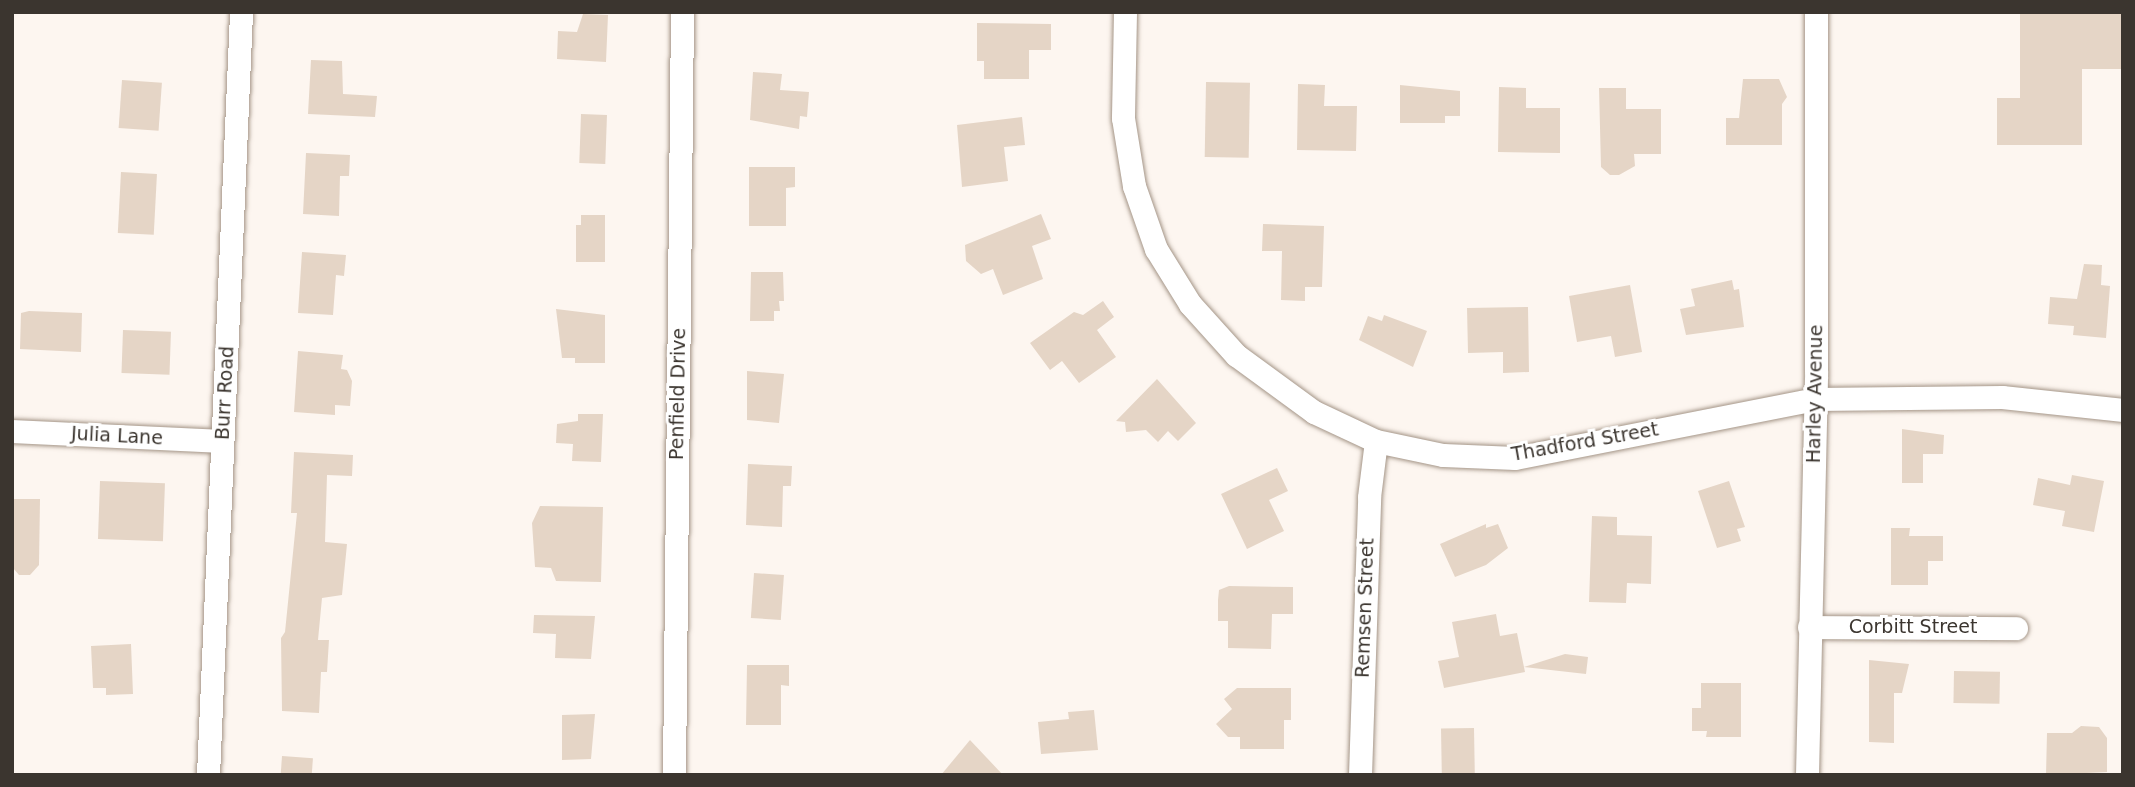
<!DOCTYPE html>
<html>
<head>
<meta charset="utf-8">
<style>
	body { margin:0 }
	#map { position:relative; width:2135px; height:787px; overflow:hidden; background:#fdf6f0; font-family:"DejaVu Sans",sans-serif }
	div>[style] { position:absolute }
	.building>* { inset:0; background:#e5d5c6; transform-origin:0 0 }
	.roads { filter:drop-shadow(0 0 2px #a49587) drop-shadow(0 0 2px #a49587) }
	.minor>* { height:23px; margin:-11.5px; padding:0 11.5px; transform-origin:11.5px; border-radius:11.5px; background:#fff }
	span { translate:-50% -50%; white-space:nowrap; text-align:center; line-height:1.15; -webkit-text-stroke:6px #fff; paint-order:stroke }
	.street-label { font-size:19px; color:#3b352f }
	.frame { position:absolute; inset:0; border:14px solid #3b352f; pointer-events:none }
</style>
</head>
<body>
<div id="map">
	<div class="building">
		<i style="clip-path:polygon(2020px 12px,2123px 12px,2123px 69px,2082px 69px,2082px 145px,1997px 145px,1997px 98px,2020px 98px)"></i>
		<i style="clip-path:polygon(583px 14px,608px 15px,606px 62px,557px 59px,558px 31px,577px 32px)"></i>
		<i style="clip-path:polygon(977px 23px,1051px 24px,1051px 50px,1029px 50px,1029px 79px,984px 79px,984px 61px,977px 61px)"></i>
		<i style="clip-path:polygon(311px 60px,342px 61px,343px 94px,377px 96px,375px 117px,308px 114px)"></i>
		<i style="clip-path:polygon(753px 72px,782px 74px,780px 90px,809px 92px,807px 117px,800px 116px,799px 129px,750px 120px)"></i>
		<i style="clip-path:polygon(1743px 79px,1779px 79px,1787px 97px,1782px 104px,1782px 145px,1726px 145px,1726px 118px,1739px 118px)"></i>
		<i style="left:122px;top:80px;width:40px;height:48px;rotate:4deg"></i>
		<i style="left:1206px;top:82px;width:44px;height:75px;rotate:1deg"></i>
		<i style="clip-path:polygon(1298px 84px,1325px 85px,1324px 106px,1357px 106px,1356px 151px,1297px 150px)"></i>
		<i style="clip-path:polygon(1400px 85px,1460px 91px,1460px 116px,1445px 116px,1445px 123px,1400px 123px)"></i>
		<i style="clip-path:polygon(1499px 87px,1526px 88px,1526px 108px,1560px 108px,1560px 153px,1498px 152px)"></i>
		<i style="clip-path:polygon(1599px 88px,1626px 88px,1626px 109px,1661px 109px,1661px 154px,1634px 154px,1635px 166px,1619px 175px,1610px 175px,1601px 167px)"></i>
		<i style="left:581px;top:114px;width:26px;height:49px;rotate:2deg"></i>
		<i style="clip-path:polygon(1022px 117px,1025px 145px,1004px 147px,1008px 181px,962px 187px,957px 125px)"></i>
		<i style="clip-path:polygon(306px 153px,350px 155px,349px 176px,340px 176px,339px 216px,303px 214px)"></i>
		<i style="clip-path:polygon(749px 167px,795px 167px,795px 187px,786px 188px,786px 226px,749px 226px)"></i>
		<i style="left:121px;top:172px;width:36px;height:61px;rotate:3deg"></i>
		<i style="clip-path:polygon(1041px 214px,1051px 239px,1032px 246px,1043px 279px,1003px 295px,993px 269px,981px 274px,966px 261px,965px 245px)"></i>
		<i style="clip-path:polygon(581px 215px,605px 215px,605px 262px,576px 262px,576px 225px,581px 225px)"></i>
		<i style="clip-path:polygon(1263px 224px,1324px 226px,1322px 287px,1305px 287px,1305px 301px,1281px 300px,1282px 251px,1262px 251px)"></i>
		<i style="clip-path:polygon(302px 252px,346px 255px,344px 276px,336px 275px,333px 315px,298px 313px)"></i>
		<i style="clip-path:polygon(2084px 264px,2102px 265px,2101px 285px,2110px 286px,2106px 338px,2073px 335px,2074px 326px,2048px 324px,2050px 297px,2077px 299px)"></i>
		<i style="clip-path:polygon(751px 272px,783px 272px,784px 301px,779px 301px,780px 311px,774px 311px,774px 321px,750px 321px)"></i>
		<i style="clip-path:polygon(1732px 280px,1734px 290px,1739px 289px,1744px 327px,1686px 335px,1680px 309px,1695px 306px,1691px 289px)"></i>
		<i style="clip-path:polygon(1630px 285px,1642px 352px,1615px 357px,1611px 336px,1577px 342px,1569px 296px)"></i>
		<i style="clip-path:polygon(1103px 301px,1114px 317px,1097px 330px,1116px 357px,1079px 383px,1062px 361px,1050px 370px,1030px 343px,1074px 312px,1083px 315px)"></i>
		<i style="clip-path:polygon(1528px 307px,1529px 372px,1503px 373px,1503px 352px,1468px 353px,1467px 308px)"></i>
		<i style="clip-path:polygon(556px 309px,605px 315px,605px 363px,575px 363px,575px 358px,562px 358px)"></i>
		<i style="clip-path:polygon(29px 311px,82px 313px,81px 352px,20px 349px,21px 313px)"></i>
		<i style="clip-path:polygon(1384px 315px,1427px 331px,1413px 367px,1359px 340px,1368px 316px,1382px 321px)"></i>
		<i style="left:123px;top:330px;width:48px;height:43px;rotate:2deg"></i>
		<i style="clip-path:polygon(298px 351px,343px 355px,341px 369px,347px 370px,352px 381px,350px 406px,335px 405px,335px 415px,294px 412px)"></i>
		<i style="clip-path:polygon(747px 371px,784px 374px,779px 423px,747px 420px)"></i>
		<i style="clip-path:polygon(1157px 379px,1196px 423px,1178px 441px,1168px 431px,1158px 442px,1146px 430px,1126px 432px,1125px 422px,1116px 421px)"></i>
		<i style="clip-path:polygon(578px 414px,603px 414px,601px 462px,572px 461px,573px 444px,556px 443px,557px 424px,578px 421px)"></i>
		<i style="clip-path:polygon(1902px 429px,1944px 435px,1943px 454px,1923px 454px,1923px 483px,1902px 483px)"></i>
		<i style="clip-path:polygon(294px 452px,353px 455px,352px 476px,327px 475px,325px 542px,347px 544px,342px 595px,322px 598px,318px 640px,329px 640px,327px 672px,321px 672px,319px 713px,282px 711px,281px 638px,285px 632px,297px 513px,291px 513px)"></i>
		<i style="clip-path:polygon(748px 464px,792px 466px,791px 486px,783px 486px,782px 527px,746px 525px)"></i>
		<i style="clip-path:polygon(1277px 468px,1288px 491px,1269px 500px,1284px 531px,1247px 549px,1221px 494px)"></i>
		<i style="clip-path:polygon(2072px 475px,2104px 481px,2094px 532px,2062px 526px,2065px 511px,2033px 505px,2038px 478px,2070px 485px)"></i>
		<i style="left:100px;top:481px;width:65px;height:58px;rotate:2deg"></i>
		<i style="clip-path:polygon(1729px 481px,1745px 527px,1737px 529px,1741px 541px,1717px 548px,1698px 491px)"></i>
		<i style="clip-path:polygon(14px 499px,40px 499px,39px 565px,30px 575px,19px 575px,13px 568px)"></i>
		<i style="clip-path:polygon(540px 506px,603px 507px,601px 582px,556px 581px,551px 568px,535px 567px,532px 523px)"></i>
		<i style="clip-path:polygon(1592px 516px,1617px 517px,1617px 535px,1652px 536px,1651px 584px,1627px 583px,1626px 603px,1589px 602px)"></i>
		<i style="clip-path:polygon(1486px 524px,1486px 528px,1498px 524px,1508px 548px,1486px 565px,1455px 577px,1440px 544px)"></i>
		<i style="clip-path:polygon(1891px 528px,1910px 528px,1909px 536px,1943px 536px,1943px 561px,1928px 561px,1928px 585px,1891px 585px)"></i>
		<i style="left:754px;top:573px;width:30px;height:45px;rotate:4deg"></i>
		<i style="clip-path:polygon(1229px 586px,1293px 587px,1293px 614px,1272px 614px,1271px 649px,1228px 648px,1228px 621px,1218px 621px,1218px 600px,1219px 590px)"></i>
		<i style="clip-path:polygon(1496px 614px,1500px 636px,1517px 633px,1525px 672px,1444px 688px,1438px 661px,1459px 657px,1452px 622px)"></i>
		<i style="clip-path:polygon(534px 615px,595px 616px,591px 659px,555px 658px,556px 634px,533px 633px)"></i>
		<i style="clip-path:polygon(131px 644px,133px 694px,106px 695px,106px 688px,93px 688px,91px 646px)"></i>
		<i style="clip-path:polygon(1565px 654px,1588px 657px,1586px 674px,1524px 667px)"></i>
		<i style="clip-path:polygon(1869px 660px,1909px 664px,1902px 693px,1894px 693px,1894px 743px,1869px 742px)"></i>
		<i style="clip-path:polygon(747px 665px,789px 665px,789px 686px,781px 685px,781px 725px,746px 725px)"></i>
		<i style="left:1954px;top:671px;width:46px;height:32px;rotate:1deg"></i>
		<i style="clip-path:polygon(1701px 683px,1741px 683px,1741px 737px,1706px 737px,1707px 731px,1692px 731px,1692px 708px,1701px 708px)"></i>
		<i style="clip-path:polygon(1237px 688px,1291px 688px,1291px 720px,1284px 720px,1284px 749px,1240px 749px,1240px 737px,1228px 737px,1216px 724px,1232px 709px,1224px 699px)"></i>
		<i style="clip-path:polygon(1094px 710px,1098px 750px,1041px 754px,1038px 722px,1069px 719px,1068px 712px)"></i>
		<i style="clip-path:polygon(595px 714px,591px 759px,562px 760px,562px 715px)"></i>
		<i style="clip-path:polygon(2081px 726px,2099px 727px,2107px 738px,2107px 772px,2046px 775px,2047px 733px,2072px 733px)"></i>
		<i style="left:1474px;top:728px;width:47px;height:33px;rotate:89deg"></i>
		<i style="clip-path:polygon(970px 740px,1003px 775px,941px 775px)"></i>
		<i style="left:282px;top:756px;width:31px;height:19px;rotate:4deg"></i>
	</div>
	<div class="roads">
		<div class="minor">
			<i style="left:1125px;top:12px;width:106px;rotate:91.1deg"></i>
			<i style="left:1123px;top:118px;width:69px;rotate:80.8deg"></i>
			<i style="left:1134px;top:186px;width:67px;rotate:70.8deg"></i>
			<i style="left:1156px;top:249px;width:65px;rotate:58.3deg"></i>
			<i style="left:1190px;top:304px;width:69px;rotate:48deg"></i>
			<i style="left:1236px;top:355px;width:97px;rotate:36.2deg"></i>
			<i style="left:1314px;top:412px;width:68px;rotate:25.1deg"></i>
			<i style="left:1376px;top:441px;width:68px;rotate:11.8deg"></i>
			<i style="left:1443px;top:455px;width:72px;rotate:2.4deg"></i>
			<i style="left:1515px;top:458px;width:306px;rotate:-11.1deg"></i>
			<i style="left:1815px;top:399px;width:187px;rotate:-0.6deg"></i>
			<i style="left:2002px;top:397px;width:122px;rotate:6.1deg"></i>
			<i style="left:12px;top:431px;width:210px;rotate:2.7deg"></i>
			<i style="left:1809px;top:627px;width:207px;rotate:0.3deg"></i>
			<i style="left:208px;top:775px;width:764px;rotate:-87.52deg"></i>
			<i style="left:674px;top:775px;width:763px;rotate:-89.4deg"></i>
			<i style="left:1360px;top:775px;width:278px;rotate:-88.1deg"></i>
			<i style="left:1369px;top:497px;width:56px;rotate:-82.9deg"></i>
			<i style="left:1807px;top:775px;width:404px;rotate:-88.7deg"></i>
			<i style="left:1816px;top:371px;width:359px;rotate:-90deg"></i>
		</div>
	</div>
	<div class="street-label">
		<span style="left:225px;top:393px;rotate:-87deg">Burr Road</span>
		<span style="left:678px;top:394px;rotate:-89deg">Penfield Drive</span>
		<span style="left:1815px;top:394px;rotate:-89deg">Harley Avenue</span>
		<span style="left:117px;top:436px;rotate:3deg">Julia Lane</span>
		<span style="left:1585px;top:442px;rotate:-10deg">Thadford Street</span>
		<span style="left:1365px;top:608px;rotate:-88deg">Remsen Street</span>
		<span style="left:1913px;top:627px">Corbitt Street</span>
	</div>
	<div class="frame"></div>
</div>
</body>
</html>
